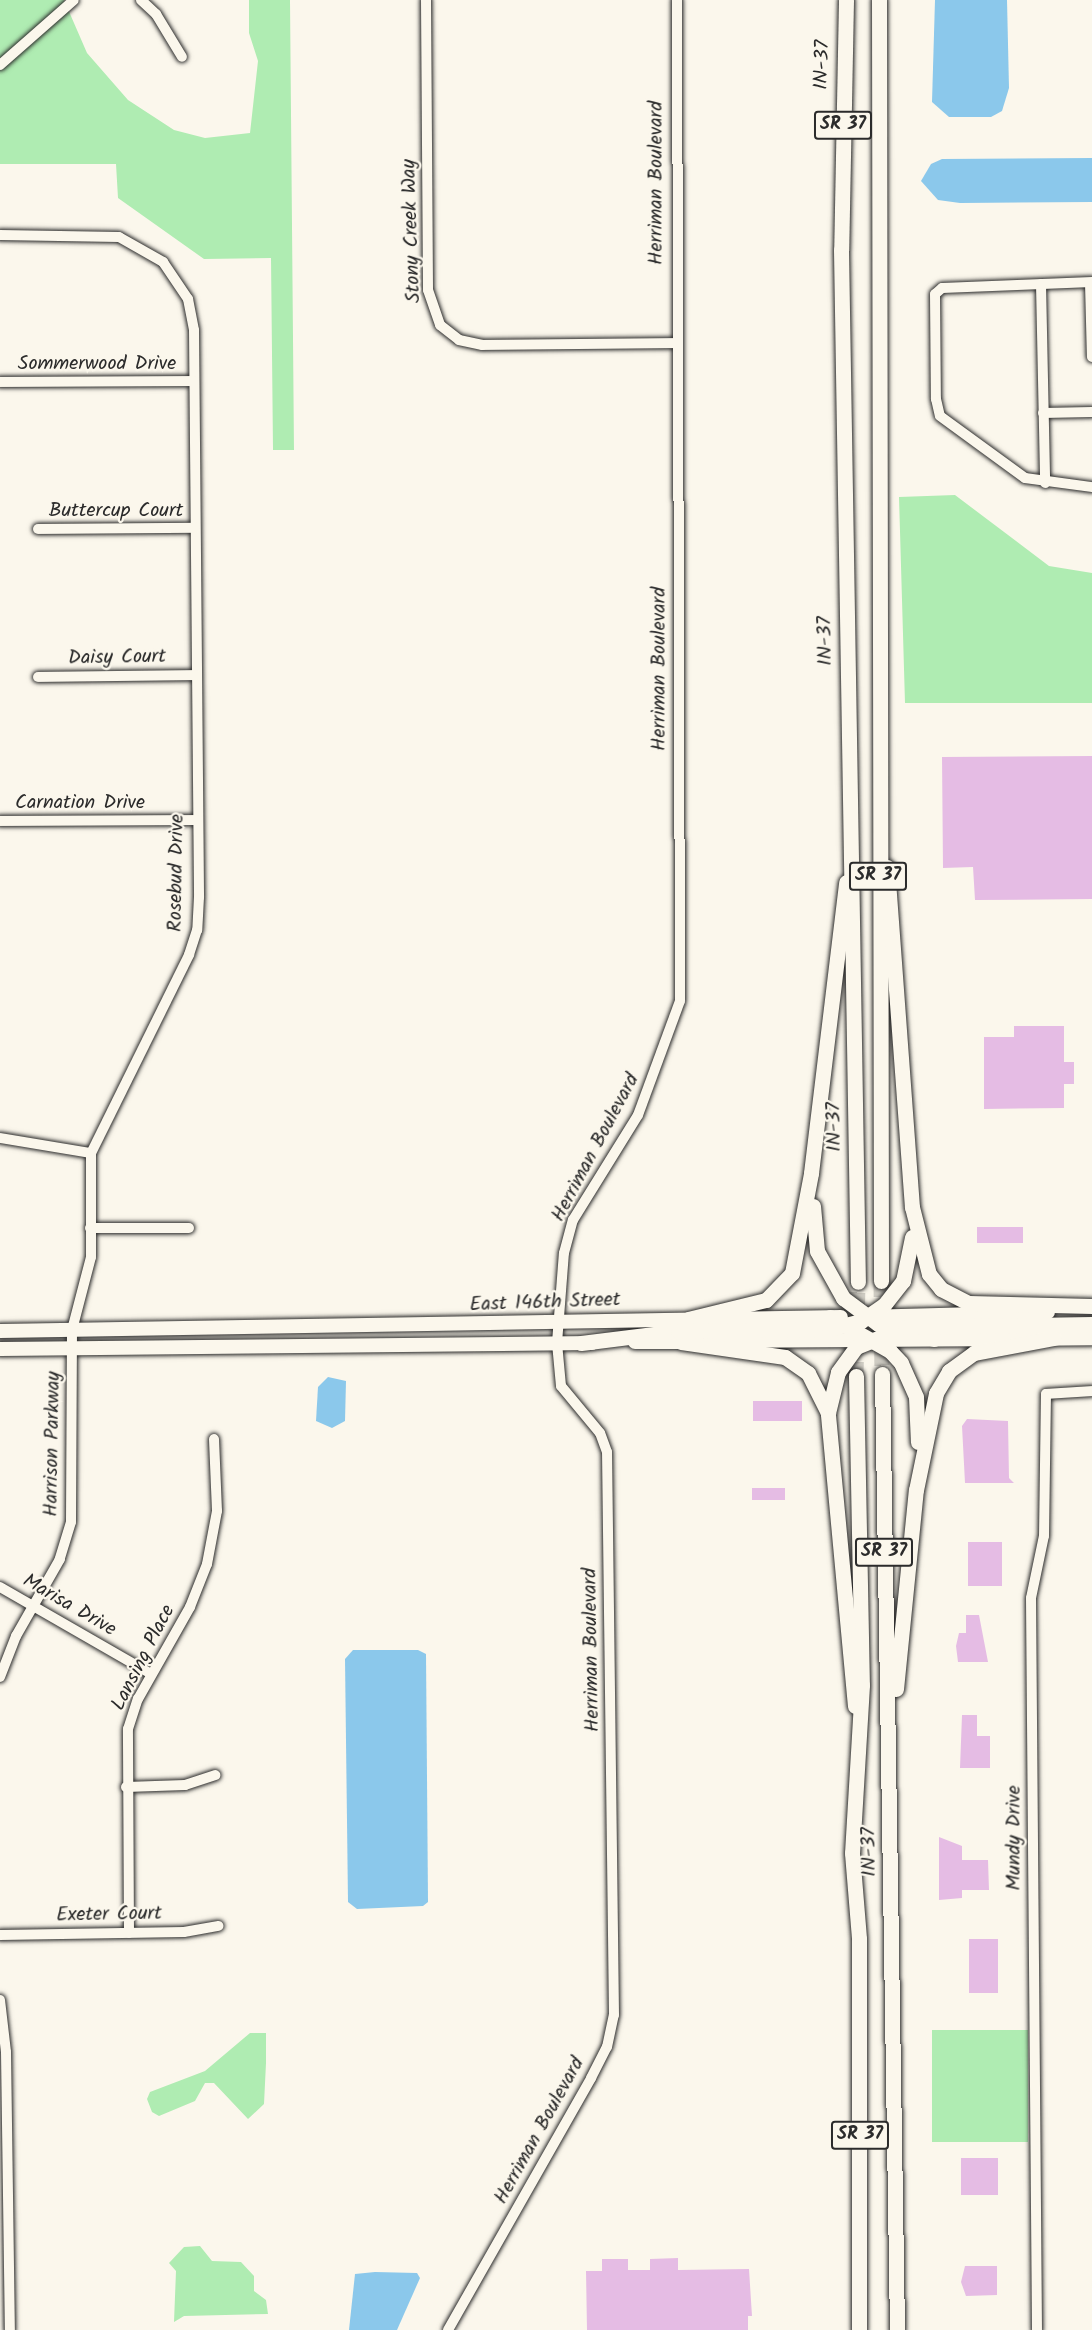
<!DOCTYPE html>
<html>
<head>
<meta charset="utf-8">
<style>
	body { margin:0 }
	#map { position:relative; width:1092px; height:2330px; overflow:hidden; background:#fbf7ec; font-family:Kalam,sans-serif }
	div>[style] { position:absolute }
	.green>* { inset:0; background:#afecb2; transform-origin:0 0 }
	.water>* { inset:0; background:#8bc8eb }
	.building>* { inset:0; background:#e5bce4; transform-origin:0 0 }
	.highway-tunnel>* { height:15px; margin-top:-7.5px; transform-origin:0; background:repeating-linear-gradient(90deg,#d1cec5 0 15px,transparent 0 23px) }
	.roads { filter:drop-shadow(0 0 2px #2b2b2b) drop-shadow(0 0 2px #2b2b2b) }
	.minor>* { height:10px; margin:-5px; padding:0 5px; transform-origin:5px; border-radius:5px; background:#fbf7ec }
	.major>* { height:14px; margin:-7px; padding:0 7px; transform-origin:7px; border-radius:7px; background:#fbf7ec }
	.highway>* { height:15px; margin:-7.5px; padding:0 7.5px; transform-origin:7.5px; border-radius:7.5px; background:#fbf7ec }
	span { translate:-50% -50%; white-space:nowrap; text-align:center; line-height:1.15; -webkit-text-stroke:4.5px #fbf7ec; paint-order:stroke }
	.shield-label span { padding:2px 4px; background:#fbf7ec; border:2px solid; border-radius:4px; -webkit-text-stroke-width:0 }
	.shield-label { font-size:18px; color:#2b2b2b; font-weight:700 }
	.street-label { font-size:20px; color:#2b2b2b }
</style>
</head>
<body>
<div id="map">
	<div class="green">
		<i style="clip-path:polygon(0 0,64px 0,87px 53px,128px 100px,174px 130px,205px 138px,250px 133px,258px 61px,249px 33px,249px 0,290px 0,294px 450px,273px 450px,271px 258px,204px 259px,118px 198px,116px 164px,0 164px)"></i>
		<i style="clip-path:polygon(955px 495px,1049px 566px,1092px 573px,1092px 703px,905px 703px,899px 497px)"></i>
		<i style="left:932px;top:2030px;width:96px;height:112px"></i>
		<i style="clip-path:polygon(250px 2033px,266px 2033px,266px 2063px,264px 2104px,248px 2119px,214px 2083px,205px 2083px,195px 2101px,159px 2116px,152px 2112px,147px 2099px,150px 2092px,205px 2071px)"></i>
		<i style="clip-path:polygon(200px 2246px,212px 2261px,241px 2262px,254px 2276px,254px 2291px,266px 2300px,268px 2314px,184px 2316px,174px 2322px,176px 2271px,169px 2263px,184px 2247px)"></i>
	</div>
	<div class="water">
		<i style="clip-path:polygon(935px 0,1007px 0,1009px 88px,1002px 111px,991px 117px,949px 117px,932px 102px)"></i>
		<i style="clip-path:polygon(1092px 158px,1092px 202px,960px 203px,938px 200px,921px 181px,931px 164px,942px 159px)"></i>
		<i style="clip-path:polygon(328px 1377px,346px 1381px,345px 1421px,332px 1428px,316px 1421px,318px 1387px)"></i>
		<i style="clip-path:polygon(353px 1650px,418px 1650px,426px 1654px,428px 1902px,423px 1906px,357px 1909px,348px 1902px,345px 1659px)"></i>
		<i style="clip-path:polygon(375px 2272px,417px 2273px,420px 2278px,397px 2330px,349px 2330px,355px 2274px)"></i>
	</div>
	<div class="building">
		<i style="clip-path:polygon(1092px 756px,1092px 899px,975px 900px,973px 867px,943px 868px,942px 757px)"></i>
		<i style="clip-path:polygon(1014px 1026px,1064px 1026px,1064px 1062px,1074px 1062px,1074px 1084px,1064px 1084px,1064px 1108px,984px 1109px,984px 1037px,1014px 1037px)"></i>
		<i style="left:977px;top:1227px;width:46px;height:16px"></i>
		<i style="left:753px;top:1401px;width:49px;height:20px"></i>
		<i style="clip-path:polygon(967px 1419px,1008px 1421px,1009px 1478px,1014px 1483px,965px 1483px,962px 1426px)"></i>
		<i style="left:752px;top:1488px;width:33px;height:12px"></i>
		<i style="left:968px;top:1542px;width:34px;height:44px"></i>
		<i style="clip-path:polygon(966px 1615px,979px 1615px,988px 1662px,958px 1662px,956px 1646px,959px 1633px,966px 1633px)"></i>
		<i style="clip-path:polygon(962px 1715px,977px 1715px,977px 1736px,990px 1736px,990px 1768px,960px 1768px)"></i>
		<i style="clip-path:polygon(939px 1837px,962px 1846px,962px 1860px,988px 1860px,989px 1890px,962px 1890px,962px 1898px,939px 1900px)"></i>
		<i style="left:969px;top:1939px;width:29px;height:54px"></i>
		<i style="left:998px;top:2158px;width:37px;height:37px;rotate:90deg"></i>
		<i style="clip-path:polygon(678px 2258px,678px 2270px,749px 2269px,752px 2316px,748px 2316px,748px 2330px,587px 2330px,586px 2271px,602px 2271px,602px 2259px,628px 2259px,628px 2270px,650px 2270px,650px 2259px)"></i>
		<i style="clip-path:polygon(965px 2266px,997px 2266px,997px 2295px,966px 2296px,961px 2282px)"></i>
	</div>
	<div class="highway-tunnel">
		<i style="left:881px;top:1281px;width:93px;rotate:89.4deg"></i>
		<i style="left:856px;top:1376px;width:94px;rotate:-88.8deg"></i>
	</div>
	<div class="roads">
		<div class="minor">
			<i style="left:141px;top:0;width:21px;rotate:43deg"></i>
			<i style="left:156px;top:14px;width:50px;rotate:58.8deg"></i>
			<i style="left:426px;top:0;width:290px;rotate:89.6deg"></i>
			<i style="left:428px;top:290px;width:37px;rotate:71deg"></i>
			<i style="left:440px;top:325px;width:24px;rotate:38deg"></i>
			<i style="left:459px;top:340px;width:24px;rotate:12deg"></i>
			<i style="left:482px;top:345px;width:194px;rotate:-0.6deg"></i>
			<i style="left:0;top:65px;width:98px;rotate:-41.3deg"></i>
			<i style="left:0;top:235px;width:119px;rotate:1deg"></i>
			<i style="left:119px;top:237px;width:51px;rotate:29.6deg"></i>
			<i style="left:163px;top:262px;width:45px;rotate:56deg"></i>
			<i style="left:188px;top:299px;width:32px;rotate:79deg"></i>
			<i style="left:194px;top:330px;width:567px;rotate:89.49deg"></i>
			<i style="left:199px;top:897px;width:33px;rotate:93deg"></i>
			<i style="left:197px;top:930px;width:26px;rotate:108deg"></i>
			<i style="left:189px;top:955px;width:221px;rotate:116.3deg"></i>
			<i style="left:91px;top:1153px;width:104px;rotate:90deg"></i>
			<i style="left:91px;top:1257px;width:75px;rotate:104.6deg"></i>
			<i style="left:72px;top:1330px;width:192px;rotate:90.3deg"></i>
			<i style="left:71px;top:1522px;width:39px;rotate:107deg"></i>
			<i style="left:60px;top:1559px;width:89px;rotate:119.7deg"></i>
			<i style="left:16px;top:1636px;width:44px;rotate:111.3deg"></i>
			<i style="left:1092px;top:282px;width:150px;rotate:177.7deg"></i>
			<i style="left:942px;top:288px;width:9px;rotate:139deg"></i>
			<i style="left:935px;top:294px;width:105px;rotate:89.5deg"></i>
			<i style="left:936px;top:399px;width:17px;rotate:77deg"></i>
			<i style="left:940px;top:416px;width:105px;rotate:36.1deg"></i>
			<i style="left:1025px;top:478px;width:68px;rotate:7.7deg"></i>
			<i style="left:1090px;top:283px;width:74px;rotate:88.5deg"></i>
			<i style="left:1041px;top:284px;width:199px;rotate:88.8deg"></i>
			<i style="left:0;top:382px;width:194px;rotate:-0.3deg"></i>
			<i style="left:1043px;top:413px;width:49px;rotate:-1.2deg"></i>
			<i style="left:38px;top:529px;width:157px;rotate:-0.4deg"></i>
			<i style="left:38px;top:677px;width:158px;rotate:-0.7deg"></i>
			<i style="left:0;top:821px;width:197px;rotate:-0.3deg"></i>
			<i style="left:0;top:1138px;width:92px;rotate:9.4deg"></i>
			<i style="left:90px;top:1228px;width:99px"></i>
			<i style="left:0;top:1587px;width:174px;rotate:29.9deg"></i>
			<i style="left:126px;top:1787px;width:59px;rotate:-1.9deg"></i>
			<i style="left:185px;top:1785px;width:32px;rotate:-18deg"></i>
			<i style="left:129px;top:1933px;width:204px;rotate:-90.3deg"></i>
			<i style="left:128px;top:1729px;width:32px;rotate:-72deg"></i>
			<i style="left:138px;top:1699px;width:106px;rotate:-60.5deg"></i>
			<i style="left:190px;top:1607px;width:46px;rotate:-68.4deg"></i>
			<i style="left:207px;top:1564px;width:54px;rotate:-79.3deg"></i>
			<i style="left:217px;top:1511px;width:72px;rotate:-92.4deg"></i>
			<i style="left:0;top:1935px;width:184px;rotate:-0.9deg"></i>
			<i style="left:184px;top:1932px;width:35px;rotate:-10deg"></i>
			<i style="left:0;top:2000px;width:52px;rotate:83.4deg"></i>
			<i style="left:6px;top:2052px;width:278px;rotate:89.2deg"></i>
			<i style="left:448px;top:2330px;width:290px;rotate:-60.4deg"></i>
			<i style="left:591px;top:2078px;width:35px;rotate:-63deg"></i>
			<i style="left:607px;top:2047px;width:33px;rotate:-78deg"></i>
			<i style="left:614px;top:2015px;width:563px;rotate:-90.71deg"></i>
			<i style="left:607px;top:1452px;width:20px;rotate:-110deg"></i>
			<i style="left:600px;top:1433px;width:61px;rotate:-129.7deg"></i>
			<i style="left:561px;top:1386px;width:43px;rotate:-95.3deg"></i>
			<i style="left:557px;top:1343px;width:90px;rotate:-85.6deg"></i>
			<i style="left:564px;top:1253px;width:34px;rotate:-75deg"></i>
			<i style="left:573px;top:1220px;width:123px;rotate:-58.2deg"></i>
			<i style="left:638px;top:1115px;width:121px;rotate:-69.8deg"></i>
			<i style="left:680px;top:1001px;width:1001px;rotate:-90.17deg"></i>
			<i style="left:1037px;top:2330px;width:732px;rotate:-90.47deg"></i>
			<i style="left:1031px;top:1598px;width:63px;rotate:-78.2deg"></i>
			<i style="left:1044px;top:1536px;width:142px;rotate:-89.2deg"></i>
			<i style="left:1046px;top:1394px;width:46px;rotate:-3.7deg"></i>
		</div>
		<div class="major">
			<i style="left:863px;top:1317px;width:185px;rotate:-1.5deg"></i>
			<i style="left:0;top:1331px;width:841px;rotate:-0.95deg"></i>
			<i style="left:710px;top:1341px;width:382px;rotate:-0.4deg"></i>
			<i style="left:635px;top:1342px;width:56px"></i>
			<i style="left:0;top:1349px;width:592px;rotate:-0.58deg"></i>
		</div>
		<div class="highway">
			<i style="left:846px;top:0;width:250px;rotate:91.1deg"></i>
			<i style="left:841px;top:250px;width:1032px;rotate:89.06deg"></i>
			<i style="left:879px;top:0;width:1281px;rotate:89.91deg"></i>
			<i style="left:887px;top:867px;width:341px;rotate:85.8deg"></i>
			<i style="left:912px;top:1207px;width:69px;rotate:75.8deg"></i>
			<i style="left:929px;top:1274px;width:19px;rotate:51deg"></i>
			<i style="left:941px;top:1289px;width:31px;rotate:27deg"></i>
			<i style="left:969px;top:1303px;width:123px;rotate:1.4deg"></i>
			<i style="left:813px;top:1206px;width:45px;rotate:84.9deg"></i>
			<i style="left:817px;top:1251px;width:54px;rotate:61deg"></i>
			<i style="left:843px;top:1298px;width:44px;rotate:36.6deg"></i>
			<i style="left:878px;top:1324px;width:58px;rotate:15deg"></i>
			<i style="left:830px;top:1317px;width:69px;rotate:29.5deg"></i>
			<i style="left:890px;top:1351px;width:16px;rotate:47deg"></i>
			<i style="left:901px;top:1363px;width:37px;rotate:66deg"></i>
			<i style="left:916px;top:1397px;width:45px;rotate:87.5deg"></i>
			<i style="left:688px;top:1319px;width:80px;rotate:-13.7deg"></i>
			<i style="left:766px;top:1300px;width:37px;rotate:-46deg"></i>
			<i style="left:792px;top:1273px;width:102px;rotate:-79.2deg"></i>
			<i style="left:811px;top:1173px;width:293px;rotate:-83.1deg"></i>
			<i style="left:681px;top:1342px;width:105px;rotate:8.2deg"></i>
			<i style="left:785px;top:1357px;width:28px;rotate:35deg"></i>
			<i style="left:808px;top:1373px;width:45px;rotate:63.4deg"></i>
			<i style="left:581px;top:1343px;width:98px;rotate:-7.1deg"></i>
			<i style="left:678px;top:1331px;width:151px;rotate:-0.8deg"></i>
			<i style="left:829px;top:1329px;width:33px;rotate:-14deg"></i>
			<i style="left:861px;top:1321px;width:28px;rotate:-35deg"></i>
			<i style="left:884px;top:1305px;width:31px;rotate:-52deg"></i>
			<i style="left:903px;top:1281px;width:45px;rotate:-78.4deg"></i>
			<i style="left:882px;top:1374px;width:956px;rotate:89.1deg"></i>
			<i style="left:856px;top:1376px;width:309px;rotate:88.9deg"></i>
			<i style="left:862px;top:1685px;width:168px;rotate:93.4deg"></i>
			<i style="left:852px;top:1853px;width:86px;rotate:85.3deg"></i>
			<i style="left:859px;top:1939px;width:391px;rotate:90deg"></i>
			<i style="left:896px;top:1689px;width:200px;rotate:-84.3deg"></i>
			<i style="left:916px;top:1490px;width:99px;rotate:-78.3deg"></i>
			<i style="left:936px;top:1393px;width:26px;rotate:-59deg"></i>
			<i style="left:949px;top:1371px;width:31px;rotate:-36deg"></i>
			<i style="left:974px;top:1353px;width:81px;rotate:-10.6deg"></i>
			<i style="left:855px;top:1706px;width:294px;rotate:-95.3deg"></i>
			<i style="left:828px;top:1413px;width:42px;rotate:-76.3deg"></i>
			<i style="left:838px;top:1372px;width:31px;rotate:-54deg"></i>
			<i style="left:856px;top:1347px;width:53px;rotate:-22.2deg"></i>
			<i style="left:905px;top:1327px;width:187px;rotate:-0.9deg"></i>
		</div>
	</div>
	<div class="shield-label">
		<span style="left:843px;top:125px">SR 37</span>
		<span style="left:878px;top:876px">SR 37</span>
		<span style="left:884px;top:1552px">SR 37</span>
		<span style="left:860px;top:2135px">SR 37</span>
	</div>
	<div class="street-label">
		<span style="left:823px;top:65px;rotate:-88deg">IN-37</span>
		<span style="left:657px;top:183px;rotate:-90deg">Herriman Boulevard</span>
		<span style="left:412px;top:231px;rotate:-92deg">Stony Creek Way</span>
		<span style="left:97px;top:364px">Sommerwood Drive</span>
		<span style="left:116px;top:511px">Buttercup Court</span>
		<span style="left:826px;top:641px;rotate:-91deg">IN-37</span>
		<span style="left:117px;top:658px;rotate:-1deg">Daisy Court</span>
		<span style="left:660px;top:669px;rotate:-90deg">Herriman Boulevard</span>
		<span style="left:80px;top:803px">Carnation Drive</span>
		<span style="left:177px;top:873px;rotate:-89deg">Rosebud Drive</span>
		<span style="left:835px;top:1127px;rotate:-91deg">IN-37</span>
		<span style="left:596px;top:1148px;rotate:-62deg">Herriman Boulevard</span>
		<span style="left:545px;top:1303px;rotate:-2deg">East 146th Street</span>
		<span style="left:53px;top:1444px;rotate:-89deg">Harrison Parkway</span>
		<span style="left:69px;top:1606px;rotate:30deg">Marisa Drive</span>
		<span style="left:592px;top:1650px;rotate:-91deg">Herriman Boulevard</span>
		<span style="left:144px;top:1658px;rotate:-63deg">Lansing Place</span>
		<span style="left:1015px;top:1838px;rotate:-90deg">Mundy Drive</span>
		<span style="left:870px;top:1852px;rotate:-91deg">IN-37</span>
		<span style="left:109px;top:1915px;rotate:-1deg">Exeter Court</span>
		<span style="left:540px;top:2131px;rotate:-61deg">Herriman Boulevard</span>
	</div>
</div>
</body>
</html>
